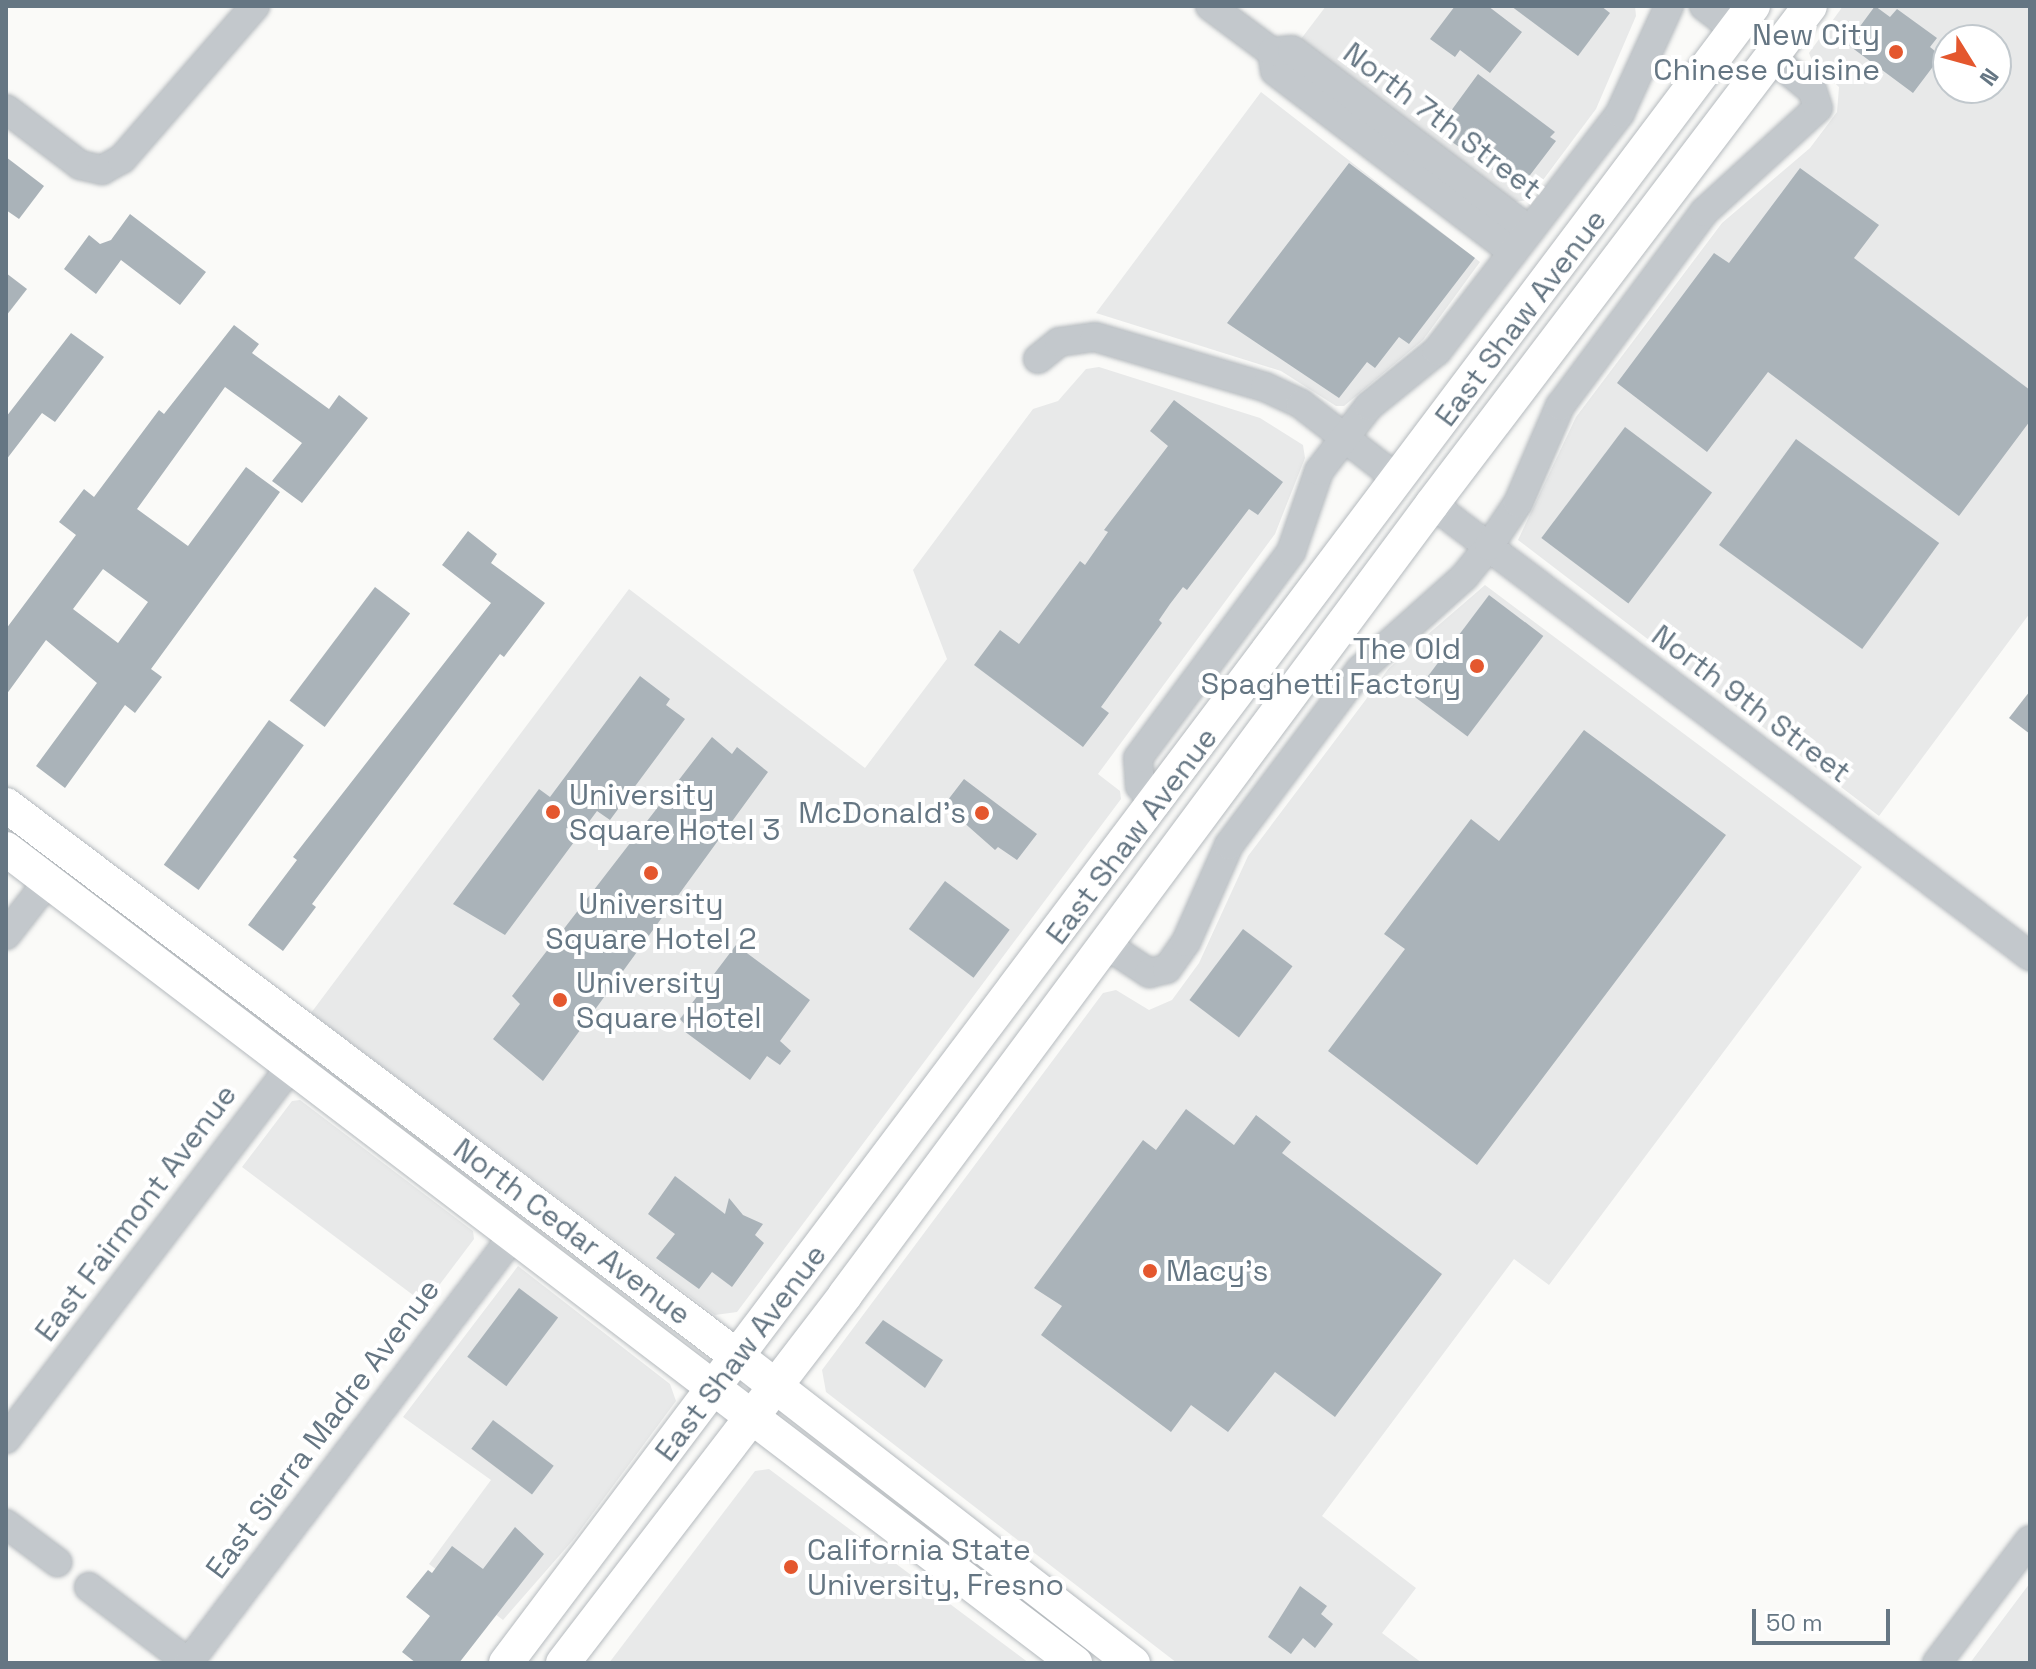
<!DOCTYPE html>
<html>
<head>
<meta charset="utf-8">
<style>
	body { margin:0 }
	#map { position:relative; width:2036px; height:1669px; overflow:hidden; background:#fafaf8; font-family:"Space Grotesk",sans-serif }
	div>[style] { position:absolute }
	.built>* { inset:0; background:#e8e9e9 }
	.building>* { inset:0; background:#aab3b9; transform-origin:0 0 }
	.roads { filter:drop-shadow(0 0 2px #b5babe) drop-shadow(0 0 2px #b5babe) }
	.minor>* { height:28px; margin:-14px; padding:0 14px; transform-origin:14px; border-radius:14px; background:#c3c8cc }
	.major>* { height:34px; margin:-17px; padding:0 17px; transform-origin:17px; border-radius:17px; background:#fff }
	.dots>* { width:22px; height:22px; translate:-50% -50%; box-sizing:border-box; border:4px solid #fff; border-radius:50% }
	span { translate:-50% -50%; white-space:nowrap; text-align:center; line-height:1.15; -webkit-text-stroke:8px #fff; paint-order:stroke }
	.poi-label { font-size:30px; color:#657683 }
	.right { translate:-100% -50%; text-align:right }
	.left { translate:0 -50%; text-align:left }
	.street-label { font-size:30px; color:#657683 }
	.frame { position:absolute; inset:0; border:8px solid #657683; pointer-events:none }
	.north { position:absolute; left:1932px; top:24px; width:80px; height:80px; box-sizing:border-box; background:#fff; border:2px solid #c1c8cd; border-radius:50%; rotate:127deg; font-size:22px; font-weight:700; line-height:32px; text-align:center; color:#657683 }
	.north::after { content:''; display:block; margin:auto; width:28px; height:36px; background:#e4572e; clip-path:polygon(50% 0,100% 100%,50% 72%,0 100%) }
	.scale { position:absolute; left:1752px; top:1609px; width:138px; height:36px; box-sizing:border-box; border:4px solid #657683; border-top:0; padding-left:10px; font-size:24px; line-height:28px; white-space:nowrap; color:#657683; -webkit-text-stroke:6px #fff; paint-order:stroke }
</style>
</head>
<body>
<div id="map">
	<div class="built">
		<i style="clip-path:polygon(1326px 6px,1635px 6px,1636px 16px,1596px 109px,1528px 200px,1515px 202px,1301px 39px)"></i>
		<i style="clip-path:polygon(evenodd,1843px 6px,2030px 6px,2030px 613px,1879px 816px,1518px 540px,1576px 417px,1722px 223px,1810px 148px,1837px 112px,1839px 87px,1813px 63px,1809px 53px,1843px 6px,1948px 40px,1996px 40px,1996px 88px,1948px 88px,1948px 40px)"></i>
		<i style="clip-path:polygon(1261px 92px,1480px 262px,1423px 340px,1344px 406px,1336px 406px,1281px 371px,1096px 313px)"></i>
		<i style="clip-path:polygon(1099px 367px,1260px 418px,1303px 445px,1305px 458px,1275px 534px,1098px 774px,1120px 791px,1121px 799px,737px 1312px,715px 1315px,311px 1013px,629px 589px,865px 768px,947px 659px,913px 570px,1033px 409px,1058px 401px,1086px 369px)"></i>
		<i style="clip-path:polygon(1485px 585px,1862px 867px,1549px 1285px,1514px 1259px,1322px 1516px,1416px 1588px,1382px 1633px,1422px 1663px,1177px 1663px,826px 1392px,822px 1370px,1103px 993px,1116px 990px,1149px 1010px,1172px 1000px,1199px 963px,1248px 856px,1364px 702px,1389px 668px)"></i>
		<i style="clip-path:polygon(300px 1100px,473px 1231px,474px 1239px,425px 1304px,242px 1167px,292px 1101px)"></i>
		<i style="clip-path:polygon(518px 1266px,670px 1384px,676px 1401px,573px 1540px,503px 1620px,429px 1564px,491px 1480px,403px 1417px)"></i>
		<i style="clip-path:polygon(769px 1469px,1029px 1663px,609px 1663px,755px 1471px)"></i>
		<i style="clip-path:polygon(2030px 1583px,2030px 1663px,1970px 1663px)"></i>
	</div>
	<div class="building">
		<i style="clip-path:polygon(1455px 6px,1488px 6px,1522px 32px,1490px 73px,1460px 50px,1455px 57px,1430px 39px)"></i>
		<i style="clip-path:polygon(1511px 6px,1601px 6px,1610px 13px,1578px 56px)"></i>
		<i style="clip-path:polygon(1875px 6px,1890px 17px,1897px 9px,1937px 38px,1930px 47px,1941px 56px,1913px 93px,1847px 44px)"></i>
		<i style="clip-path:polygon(1478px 74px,1555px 132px,1550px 137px,1556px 141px,1524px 183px,1519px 179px,1515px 185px,1449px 140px,1455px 121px,1448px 115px)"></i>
		<i style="clip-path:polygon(6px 157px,44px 186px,19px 219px,6px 210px)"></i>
		<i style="clip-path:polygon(1349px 163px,1475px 258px,1409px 344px,1399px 337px,1375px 368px,1367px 362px,1339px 398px,1227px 323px)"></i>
		<i style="clip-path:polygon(1800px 168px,1879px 225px,1854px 258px,2030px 390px,2030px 421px,1959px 516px,1768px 372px,1707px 452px,1617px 383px,1714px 253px,1729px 263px)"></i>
		<i style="clip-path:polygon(130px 214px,206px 272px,180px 305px,121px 260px,96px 294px,64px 269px,89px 235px,100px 244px,111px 240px)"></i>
		<i style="clip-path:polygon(6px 273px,27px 289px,6px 316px)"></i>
		<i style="clip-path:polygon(evenodd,234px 325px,259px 344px,252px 353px,329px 409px,339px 395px,368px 418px,302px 503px,272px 481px,302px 443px,225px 387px,137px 509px,188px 546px,246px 467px,280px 492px,151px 669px,162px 677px,135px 713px,125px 705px,65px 788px,36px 766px,97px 683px,46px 640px,6px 695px,6px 629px,76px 535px,59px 522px,84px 489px,94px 497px,159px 410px,164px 414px,234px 325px,103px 569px,148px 602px,118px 643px,73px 609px,103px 569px)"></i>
		<i style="clip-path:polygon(71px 333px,104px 357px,55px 422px,42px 413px,6px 460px,6px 417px)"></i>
		<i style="clip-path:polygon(1174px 400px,1283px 482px,1258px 515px,1249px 509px,1187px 590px,1183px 587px,1170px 604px,1159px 620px,1162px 623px,1101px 707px,1109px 713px,1083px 747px,974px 665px,1000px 630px,1019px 644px,1080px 561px,1085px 565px,1108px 532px,1104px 530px,1168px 446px,1150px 431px)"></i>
		<i style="left:1625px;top:427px;width:109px;height:139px;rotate:37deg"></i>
		<i style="left:1796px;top:439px;width:177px;height:131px;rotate:36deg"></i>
		<i style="clip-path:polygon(468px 531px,497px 554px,491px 563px,545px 603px,504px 657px,500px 654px,312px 904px,316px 907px,283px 951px,248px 925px,297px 860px,293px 857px,491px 603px,442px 565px)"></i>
		<i style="left:375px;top:587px;width:44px;height:142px;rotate:37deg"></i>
		<i style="left:1489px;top:595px;width:68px;height:126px;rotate:37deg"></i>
		<i style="clip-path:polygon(640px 676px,670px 699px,666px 705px,685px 719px,610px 820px,597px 811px,505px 935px,453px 904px,539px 789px,550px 797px)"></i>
		<i style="clip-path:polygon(2030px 691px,2030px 734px,2009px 718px)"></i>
		<i style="left:269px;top:720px;width:43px;height:179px;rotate:36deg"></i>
		<i style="clip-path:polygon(1584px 730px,1726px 835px,1477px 1165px,1328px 1051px,1405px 949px,1384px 934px,1471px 819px,1499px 841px)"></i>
		<i style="clip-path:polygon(712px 737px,732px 754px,737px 747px,768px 772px,543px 1081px,493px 1039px,520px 1004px,512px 996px)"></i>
		<i style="clip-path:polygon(964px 779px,1037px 834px,1017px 860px,998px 847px,995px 850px,944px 805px)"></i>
		<i style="left:945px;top:881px;width:81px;height:60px;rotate:37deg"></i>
		<i style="left:1243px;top:929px;width:62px;height:89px;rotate:37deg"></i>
		<i style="clip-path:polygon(736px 945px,810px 1000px,780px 1041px,791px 1051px,780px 1065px,767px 1056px,750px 1080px,684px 1031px,687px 1027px,680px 1019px)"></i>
		<i style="clip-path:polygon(1186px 1109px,1234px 1145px,1256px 1115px,1291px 1142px,1282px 1153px,1442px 1274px,1335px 1417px,1275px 1372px,1228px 1432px,1191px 1405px,1171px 1432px,1041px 1335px,1062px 1306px,1034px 1288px,1143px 1140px,1156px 1150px)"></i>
		<i style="clip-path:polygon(675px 1176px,725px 1214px,729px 1198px,743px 1215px,763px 1224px,755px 1235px,764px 1243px,732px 1287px,712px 1272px,699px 1289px,656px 1258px,675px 1234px,648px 1214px)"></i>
		<i style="left:519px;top:1288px;width:49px;height:86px;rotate:37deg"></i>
		<i style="clip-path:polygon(883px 1320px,943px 1360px,925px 1388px,865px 1343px)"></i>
		<i style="left:493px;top:1420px;width:76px;height:36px;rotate:37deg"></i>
		<i style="clip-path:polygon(515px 1527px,544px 1554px,459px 1663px,416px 1663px,402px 1652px,430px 1616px,406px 1597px,428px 1570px,432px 1573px,452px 1546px,483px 1569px)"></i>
		<i style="clip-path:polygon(1300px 1586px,1327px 1606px,1321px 1614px,1333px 1624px,1315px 1648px,1303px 1638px,1291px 1654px,1268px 1637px)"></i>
	</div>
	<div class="roads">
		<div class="minor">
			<i style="left:1210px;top:6px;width:77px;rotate:36.6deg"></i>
			<i style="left:1272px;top:52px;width:19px;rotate:81deg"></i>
			<i style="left:1275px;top:71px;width:299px;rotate:37.3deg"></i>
			<i style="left:1704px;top:6px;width:40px;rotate:37deg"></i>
			<i style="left:1272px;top:52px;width:20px;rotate:-6deg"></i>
			<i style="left:1292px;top:50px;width:298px;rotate:37.2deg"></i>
			<i style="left:6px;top:109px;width:93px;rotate:37.1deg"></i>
			<i style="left:80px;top:165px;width:23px;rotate:13deg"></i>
			<i style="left:102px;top:170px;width:23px;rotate:-29deg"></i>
			<i style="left:122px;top:159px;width:203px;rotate:-49deg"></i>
			<i style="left:1038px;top:359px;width:27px;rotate:-39deg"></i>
			<i style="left:1059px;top:342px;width:36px;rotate:-8deg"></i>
			<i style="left:1095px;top:337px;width:177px;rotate:16.4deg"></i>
			<i style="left:1265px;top:387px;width:40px;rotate:25deg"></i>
			<i style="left:1301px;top:404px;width:124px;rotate:37.8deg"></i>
			<i style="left:1432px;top:504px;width:750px;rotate:37.08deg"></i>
			<i style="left:1157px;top:803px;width:24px;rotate:-135deg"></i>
			<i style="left:1140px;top:786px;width:28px;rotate:-94deg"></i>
			<i style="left:1138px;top:758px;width:257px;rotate:-53.4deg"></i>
			<i style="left:1291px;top:552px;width:86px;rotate:-70.9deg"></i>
			<i style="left:1319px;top:471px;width:82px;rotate:-52.4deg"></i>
			<i style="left:1369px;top:406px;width:87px;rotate:-39deg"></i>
			<i style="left:1437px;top:351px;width:300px;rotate:-52.4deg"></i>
			<i style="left:1620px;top:113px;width:118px;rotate:-65.4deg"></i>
			<i style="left:6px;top:935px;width:68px;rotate:-52.1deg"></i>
			<i style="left:1105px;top:944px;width:53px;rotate:33.4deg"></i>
			<i style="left:1149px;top:973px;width:18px;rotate:-13deg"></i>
			<i style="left:1167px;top:969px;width:33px;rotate:-55deg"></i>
			<i style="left:1186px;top:942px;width:106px;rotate:-66.1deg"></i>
			<i style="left:1229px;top:845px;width:219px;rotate:-53.2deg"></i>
			<i style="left:1360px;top:670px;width:140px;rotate:-41.8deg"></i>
			<i style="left:1464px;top:577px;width:40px;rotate:-51deg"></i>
			<i style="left:1489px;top:546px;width:52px;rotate:-56deg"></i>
			<i style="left:1518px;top:503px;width:106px;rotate:-66.6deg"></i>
			<i style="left:1560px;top:406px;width:242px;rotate:-53.4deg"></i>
			<i style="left:1704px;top:212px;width:154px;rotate:-42.4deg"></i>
			<i style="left:1818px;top:108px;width:19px;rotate:-108deg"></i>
			<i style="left:1812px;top:90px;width:51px;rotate:-141.3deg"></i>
			<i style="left:6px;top:1439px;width:469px;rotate:-52.6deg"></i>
			<i style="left:6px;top:1524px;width:64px;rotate:36.7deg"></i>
			<i style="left:89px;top:1587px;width:126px;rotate:37.2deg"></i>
			<i style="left:188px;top:1663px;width:537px;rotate:-52.72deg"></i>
			<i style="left:1937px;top:1663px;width:154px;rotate:-52.9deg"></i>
		</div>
		<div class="major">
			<i style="left:6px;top:805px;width:917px;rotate:37.02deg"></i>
			<i style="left:738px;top:1357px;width:500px;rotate:37.8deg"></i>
			<i style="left:6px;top:849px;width:1344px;rotate:37.29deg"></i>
			<i style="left:506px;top:1663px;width:2074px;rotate:-53.04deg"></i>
			<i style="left:563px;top:1663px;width:464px;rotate:-52.5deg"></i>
			<i style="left:845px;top:1295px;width:985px;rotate:-53.42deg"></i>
			<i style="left:1432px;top:504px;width:625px;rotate:-52.8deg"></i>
		</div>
	</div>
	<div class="dots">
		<i style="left:1896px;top:52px;background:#e4572e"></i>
		<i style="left:1477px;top:666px;background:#e4572e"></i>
		<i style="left:553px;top:812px;background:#e4572e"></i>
		<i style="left:982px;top:813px;background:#e4572e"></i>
		<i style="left:651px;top:873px;background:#e4572e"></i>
		<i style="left:560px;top:1000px;background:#e4572e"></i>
		<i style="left:1150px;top:1271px;background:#e4572e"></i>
		<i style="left:791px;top:1567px;background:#e4572e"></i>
	</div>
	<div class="poi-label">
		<span class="right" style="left:1880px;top:52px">New City<br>Chinese Cuisine</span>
		<span class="right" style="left:1461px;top:666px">The Old<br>Spaghetti Factory</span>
		<span class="left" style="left:569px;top:812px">University<br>Square Hotel 3</span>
		<span class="right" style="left:966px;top:813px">McDonald's</span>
		<span style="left:651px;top:921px">University<br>Square Hotel 2</span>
		<span class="left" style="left:576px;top:1000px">University<br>Square Hotel</span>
		<span class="left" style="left:1166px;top:1271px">Macy's</span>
		<span class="left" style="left:807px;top:1567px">California State<br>University, Fresno</span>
	</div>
	<div class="street-label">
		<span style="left:1442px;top:121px;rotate:37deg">North 7th Street</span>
		<span style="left:1521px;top:318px;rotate:-53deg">East Shaw Avenue</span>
		<span style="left:1751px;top:704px;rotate:37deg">North 9th Street</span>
		<span style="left:1132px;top:836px;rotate:-53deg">East Shaw Avenue</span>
		<span style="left:136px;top:1213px;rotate:-53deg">East Fairmont Avenue</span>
		<span style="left:572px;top:1232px;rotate:37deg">North Cedar Avenue</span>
		<span style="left:741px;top:1353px;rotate:-53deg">East Shaw Avenue</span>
		<span style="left:323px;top:1429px;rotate:-53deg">East Sierra Madre Avenue</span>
	</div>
	<div class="frame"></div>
	<div class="north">N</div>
	<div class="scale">50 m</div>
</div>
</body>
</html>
